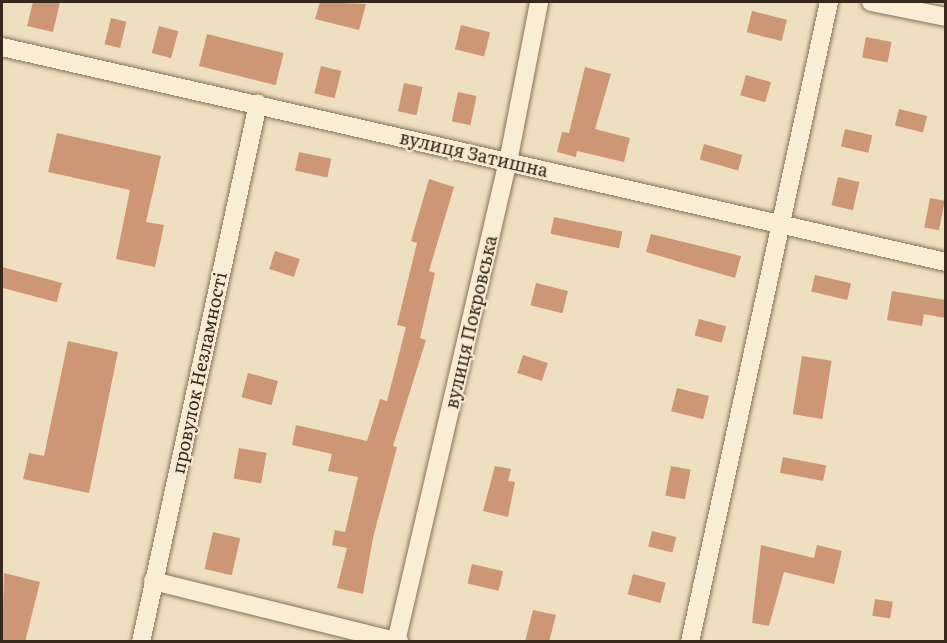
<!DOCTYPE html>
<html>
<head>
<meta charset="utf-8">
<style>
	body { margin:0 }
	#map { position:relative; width:947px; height:643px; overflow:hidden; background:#eedfc0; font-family:Literata,serif }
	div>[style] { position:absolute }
	.building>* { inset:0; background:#cd9775; transform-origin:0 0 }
	.roads { filter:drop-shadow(0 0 2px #877058) drop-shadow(0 0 2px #877058) }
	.minor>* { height:18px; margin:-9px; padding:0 9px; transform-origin:9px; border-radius:9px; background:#f9edd3 }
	span { translate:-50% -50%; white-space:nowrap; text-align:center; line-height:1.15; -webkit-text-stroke:4.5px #f6e9cf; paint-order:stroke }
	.street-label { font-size:18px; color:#37281c }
	.frame { position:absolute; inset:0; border:3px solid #37281c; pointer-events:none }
</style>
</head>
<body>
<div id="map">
	<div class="building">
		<i style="clip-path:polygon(33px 2px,60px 2px,53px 32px,27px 26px)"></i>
		<i style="clip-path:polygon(320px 2px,366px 4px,359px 30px,315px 19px)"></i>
		<i style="left:752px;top:11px;width:36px;height:22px;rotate:14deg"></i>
		<i style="left:111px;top:18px;width:16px;height:27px;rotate:14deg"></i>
		<i style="left:461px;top:25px;width:30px;height:25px;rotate:14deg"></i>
		<i style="left:159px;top:26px;width:20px;height:28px;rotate:15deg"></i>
		<i style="left:207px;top:34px;width:79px;height:33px;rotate:14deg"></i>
		<i style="left:866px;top:37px;width:26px;height:21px;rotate:11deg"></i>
		<i style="left:321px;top:66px;width:21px;height:28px;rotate:14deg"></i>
		<i style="clip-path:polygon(585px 67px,611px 74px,595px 129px,630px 138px,624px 162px,577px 151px,576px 157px,557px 152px,562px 132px,569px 133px)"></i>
		<i style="left:746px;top:75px;width:26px;height:21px;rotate:16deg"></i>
		<i style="left:404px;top:83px;width:19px;height:29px;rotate:12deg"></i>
		<i style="left:458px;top:92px;width:19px;height:30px;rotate:12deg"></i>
		<i style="left:899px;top:109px;width:29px;height:17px;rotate:14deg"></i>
		<i style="left:845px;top:129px;width:28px;height:18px;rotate:13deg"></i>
		<i style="clip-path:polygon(57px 133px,161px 156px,146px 222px,164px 225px,155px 267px,116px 259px,130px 190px,48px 172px)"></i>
		<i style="left:704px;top:144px;width:40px;height:16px;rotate:16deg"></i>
		<i style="left:299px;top:152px;width:33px;height:19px;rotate:12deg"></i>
		<i style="left:838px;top:177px;width:22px;height:29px;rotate:13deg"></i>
		<i style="clip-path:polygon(429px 179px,454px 187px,429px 271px,435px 273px,420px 338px,426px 340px,393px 446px,397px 447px,373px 538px,363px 594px,337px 588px,347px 548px,332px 545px,335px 530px,345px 532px,358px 477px,328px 471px,332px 454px,292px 445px,296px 425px,367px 441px,380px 399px,387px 401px,406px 327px,397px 325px,417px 243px,411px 241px)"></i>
		<i style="left:930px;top:198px;width:15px;height:30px;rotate:11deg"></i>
		<i style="left:554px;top:217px;width:70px;height:17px;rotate:12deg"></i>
		<i style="clip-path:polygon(651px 234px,741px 256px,735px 278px,646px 252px)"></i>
		<i style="left:275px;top:251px;width:26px;height:19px;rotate:18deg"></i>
		<i style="left:2px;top:267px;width:62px;height:20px;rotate:15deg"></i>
		<i style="left:815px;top:275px;width:37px;height:17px;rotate:13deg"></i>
		<i style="left:536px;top:283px;width:33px;height:23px;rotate:14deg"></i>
		<i style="clip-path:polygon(892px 291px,945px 300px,945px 318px,924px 314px,922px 326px,887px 320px)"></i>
		<i style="left:699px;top:319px;width:28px;height:17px;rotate:15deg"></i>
		<i style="clip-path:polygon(68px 341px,118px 352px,89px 493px,23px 479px,29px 453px,44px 456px)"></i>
		<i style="left:523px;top:355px;width:26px;height:19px;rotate:18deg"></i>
		<i style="left:802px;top:356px;width:30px;height:59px;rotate:9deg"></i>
		<i style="left:248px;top:373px;width:31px;height:25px;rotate:15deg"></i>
		<i style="left:677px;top:388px;width:33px;height:24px;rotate:14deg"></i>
		<i style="left:239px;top:448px;width:28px;height:31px;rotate:10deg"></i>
		<i style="left:783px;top:457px;width:44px;height:16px;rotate:11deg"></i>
		<i style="clip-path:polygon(495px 466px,511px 469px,508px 481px,515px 482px,508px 517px,483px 511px)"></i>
		<i style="left:671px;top:466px;width:20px;height:30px;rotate:11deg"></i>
		<i style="left:652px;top:531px;width:25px;height:16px;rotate:14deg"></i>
		<i style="left:213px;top:532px;width:28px;height:38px;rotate:13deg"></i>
		<i style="clip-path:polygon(761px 545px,814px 558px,817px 545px,842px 551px,834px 584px,784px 572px,769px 626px,752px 623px)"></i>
		<i style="left:472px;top:564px;width:32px;height:20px;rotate:13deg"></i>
		<i style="clip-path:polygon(4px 573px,40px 582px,25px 642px,2px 642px)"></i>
		<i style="left:633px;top:574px;width:34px;height:21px;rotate:15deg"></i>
		<i style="left:875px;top:599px;width:18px;height:17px;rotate:9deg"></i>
		<i style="clip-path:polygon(533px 610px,556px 615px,549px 642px,525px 642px)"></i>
	</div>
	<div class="roads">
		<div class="minor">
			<i style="left:871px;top:2px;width:76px;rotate:11.3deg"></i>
			<i style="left:2px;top:47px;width:968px;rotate:12.83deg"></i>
			<i style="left:153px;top:581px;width:254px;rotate:13.9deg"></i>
			<i style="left:141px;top:642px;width:551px;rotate:-77.73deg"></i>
			<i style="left:396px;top:642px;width:493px;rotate:-76.9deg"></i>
			<i style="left:508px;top:162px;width:163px;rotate:-79deg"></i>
			<i style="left:690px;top:642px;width:655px;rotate:-77.75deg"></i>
		</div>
	</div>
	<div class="street-label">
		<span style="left:474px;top:154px;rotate:13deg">вулиця Затишна</span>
		<span style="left:471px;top:322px;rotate:-77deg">вулиця Покровська</span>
		<span style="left:199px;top:373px;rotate:-78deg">провулок Незламності</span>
	</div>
	<div class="frame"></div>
</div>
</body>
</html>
